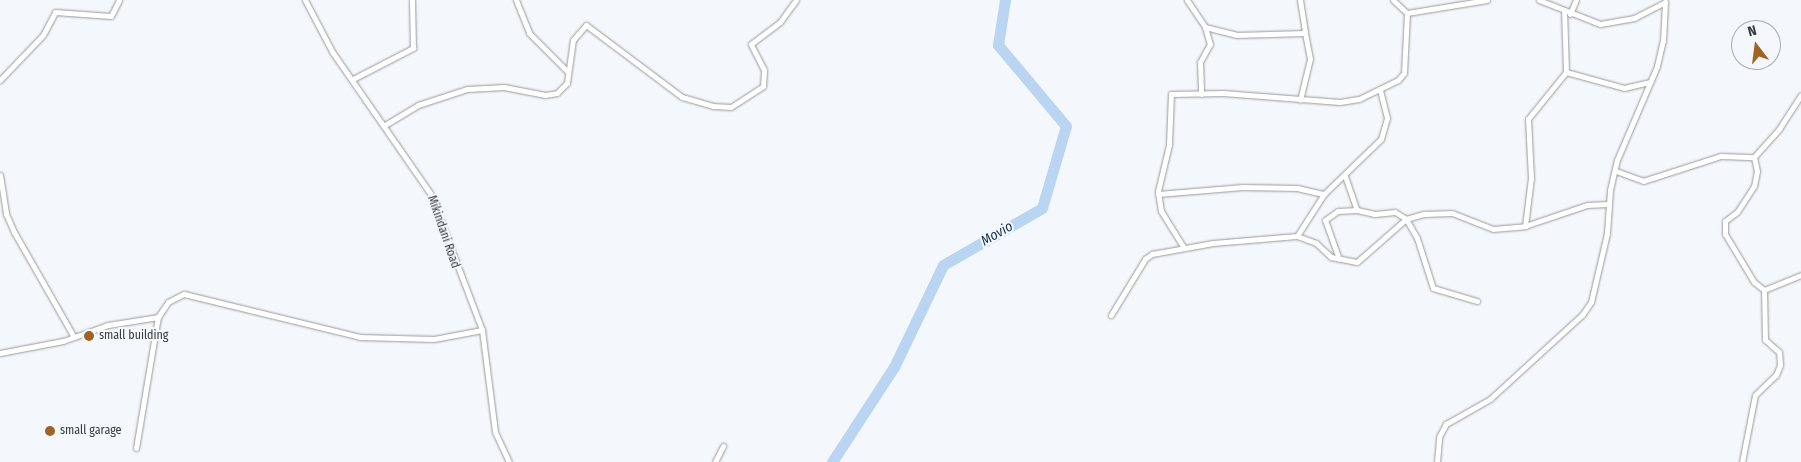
<!DOCTYPE html>
<html>
<head>
<meta charset="utf-8">
<style>
	body { margin:0 }
	#map { position:relative; width:1801px; height:462px; overflow:hidden; background:#f4f7fb; font-family:"Fira Sans Condensed",sans-serif }
	div>[style] { position:absolute }
	.river>* { height:11px; margin:-5.5px; padding:0 5.5px; transform-origin:5.5px; border-radius:5.5px; background:#b9d5f2 }
	.roads { filter:drop-shadow(0 0 1px #979a9d) drop-shadow(0 0 1px #979a9d) }
	.minor>* { height:5px; margin:-2.5px; padding:0 2.5px; transform-origin:2.5px; border-radius:2.5px; background:#fff }
	.dots>* { width:14px; height:14px; translate:-50% -50%; box-sizing:border-box; border:2px solid #f4f7fb; border-radius:50% }
	span { translate:-50% -50%; white-space:nowrap; text-align:center; line-height:1.15; -webkit-text-stroke:4px #f4f7fb; paint-order:stroke }
	.street-label { font-size:12px; color:#3a3b3d }
	.poi-label { font-size:12px; color:#3a3b3d }
	.left { translate:0 -50%; text-align:left }
	.water-label { font-size:14px; color:#13324e; font-style:italic }
	.north { position:absolute; left:1731px; top:20px; width:50px; height:50px; box-sizing:border-box; background:#f4f7fb; border:1px solid #aaacaf; border-radius:50%; rotate:345deg; font-size:14px; font-weight:700; line-height:20px; text-align:center; color:#3a3b3d }
	.north::after { content:''; display:block; margin:auto; width:18px; height:22px; background:#9f6325; clip-path:polygon(50% 0,100% 100%,50% 72%,0 100%) }
</style>
</head>
<body>
<div id="map">
	<div class="river">
		<i style="left:832px;top:462px;width:113px;rotate:-56.9deg"></i>
		<i style="left:894px;top:367px;width:113px;rotate:-64.3deg"></i>
		<i style="left:943px;top:265px;width:114px;rotate:-29.9deg"></i>
		<i style="left:1042px;top:208px;width:85px;rotate:-73.7deg"></i>
		<i style="left:1066px;top:126px;width:106px;rotate:-130deg"></i>
		<i style="left:998px;top:45px;width:46px;rotate:-81.2deg"></i>
	</div>
	<div class="roads">
		<div class="minor">
			<i style="left:305px;top:0;width:60px;rotate:62.2deg"></i>
			<i style="left:333px;top:53px;width:170px;rotate:55.3deg"></i>
			<i style="left:430px;top:193px;width:147px;rotate:69.2deg"></i>
			<i style="left:482px;top:330px;width:103px;rotate:82.7deg"></i>
			<i style="left:495px;top:432px;width:33px;rotate:65deg"></i>
			<i style="left:516px;top:0;width:35px;rotate:68deg"></i>
			<i style="left:529px;top:33px;width:54px;rotate:45deg"></i>
			<i style="left:1187px;top:0;width:32px;rotate:56deg"></i>
			<i style="left:1205px;top:27px;width:18px;rotate:74deg"></i>
			<i style="left:1210px;top:44px;width:21px;rotate:119deg"></i>
			<i style="left:1200px;top:62px;width:32px;rotate:88deg"></i>
			<i style="left:1300px;top:0;width:33px;rotate:81deg"></i>
			<i style="left:1393px;top:0;width:19px;rotate:43deg"></i>
			<i style="left:1407px;top:13px;width:81px;rotate:-9.2deg"></i>
			<i style="left:1539px;top:0;width:66px;rotate:21.5deg"></i>
			<i style="left:1600px;top:24px;width:35px;rotate:-10deg"></i>
			<i style="left:1634px;top:18px;width:35px;rotate:-27deg"></i>
			<i style="left:1570px;top:14px;width:15px;rotate:-67deg"></i>
			<i style="left:1205px;top:27px;width:32px;rotate:14deg"></i>
			<i style="left:1236px;top:35px;width:69px;rotate:-1.7deg"></i>
			<i style="left:1305px;top:33px;width:26px;rotate:79deg"></i>
			<i style="left:1310px;top:59px;width:42px;rotate:103.7deg"></i>
			<i style="left:1566px;top:72px;width:60px;rotate:15.4deg"></i>
			<i style="left:1624px;top:88px;width:27px;rotate:-13deg"></i>
			<i style="left:353px;top:79px;width:68px;rotate:-27.3deg"></i>
			<i style="left:413px;top:48px;width:48px;rotate:-91.2deg"></i>
			<i style="left:0;top:80px;width:62px;rotate:-46.3deg"></i>
			<i style="left:43px;top:35px;width:26px;rotate:-62deg"></i>
			<i style="left:55px;top:12px;width:56px;rotate:4.1deg"></i>
			<i style="left:111px;top:16px;width:18px;rotate:-63deg"></i>
			<i style="left:385px;top:125px;width:39px;rotate:-31deg"></i>
			<i style="left:418px;top:105px;width:52px;rotate:-18.1deg"></i>
			<i style="left:467px;top:89px;width:37px;rotate:-3deg"></i>
			<i style="left:504px;top:87px;width:42px;rotate:11deg"></i>
			<i style="left:545px;top:95px;width:12px;rotate:-9deg"></i>
			<i style="left:557px;top:93px;width:14px;rotate:-45deg"></i>
			<i style="left:567px;top:83px;width:43px;rotate:-82.1deg"></i>
			<i style="left:573px;top:40px;width:20px;rotate:-49deg"></i>
			<i style="left:586px;top:25px;width:120px;rotate:36.9deg"></i>
			<i style="left:682px;top:97px;width:32px;rotate:16deg"></i>
			<i style="left:713px;top:106px;width:18px;rotate:3deg"></i>
			<i style="left:731px;top:107px;width:38px;rotate:-33deg"></i>
			<i style="left:763px;top:86px;width:16px;rotate:-86deg"></i>
			<i style="left:764px;top:70px;width:29px;rotate:-117deg"></i>
			<i style="left:751px;top:44px;width:36px;rotate:-37deg"></i>
			<i style="left:780px;top:22px;width:27px;rotate:-54deg"></i>
			<i style="left:1754px;top:157px;width:14px;rotate:78deg"></i>
			<i style="left:1757px;top:171px;width:15px;rotate:101deg"></i>
			<i style="left:1754px;top:186px;width:31px;rotate:123deg"></i>
			<i style="left:1737px;top:212px;width:15px;rotate:143deg"></i>
			<i style="left:1725px;top:221px;width:13px;rotate:90deg"></i>
			<i style="left:1725px;top:234px;width:56px;rotate:58.9deg"></i>
			<i style="left:1754px;top:282px;width:13px;rotate:39deg"></i>
			<i style="left:1764px;top:290px;width:40px;rotate:-22deg"></i>
			<i style="left:1616px;top:171px;width:29px;rotate:20deg"></i>
			<i style="left:1643px;top:181px;width:82px;rotate:-17.8deg"></i>
			<i style="left:1721px;top:156px;width:33px;rotate:2deg"></i>
			<i style="left:1754px;top:157px;width:38px;rotate:-48deg"></i>
			<i style="left:1779px;top:129px;width:40px;rotate:-57.1deg"></i>
			<i style="left:0;top:175px;width:39px;rotate:81deg"></i>
			<i style="left:6px;top:214px;width:20px;rotate:66deg"></i>
			<i style="left:14px;top:232px;width:121px;rotate:60.3deg"></i>
			<i style="left:1345px;top:176px;width:36px;rotate:71deg"></i>
			<i style="left:1357px;top:210px;width:18px;rotate:13deg"></i>
			<i style="left:1375px;top:214px;width:20px;rotate:-6deg"></i>
			<i style="left:1395px;top:212px;width:13px;rotate:32deg"></i>
			<i style="left:1406px;top:219px;width:22px;rotate:60deg"></i>
			<i style="left:1417px;top:238px;width:52px;rotate:72.3deg"></i>
			<i style="left:1433px;top:288px;width:46px;rotate:16.5deg"></i>
			<i style="left:1158px;top:194px;width:85px;rotate:-4.7deg"></i>
			<i style="left:1243px;top:187px;width:54px;rotate:1.1deg"></i>
			<i style="left:1297px;top:188px;width:28px;rotate:13deg"></i>
			<i style="left:1525px;top:226px;width:65px;rotate:-18.7deg"></i>
			<i style="left:1587px;top:205px;width:21px;rotate:-3deg"></i>
			<i style="left:1297px;top:236px;width:50px;rotate:-57.3deg"></i>
			<i style="left:1324px;top:194px;width:79px;rotate:-44deg"></i>
			<i style="left:1381px;top:139px;width:22px;rotate:-74deg"></i>
			<i style="left:1387px;top:118px;width:30px;rotate:-104deg"></i>
			<i style="left:1184px;top:248px;width:44px;rotate:-121.9deg"></i>
			<i style="left:1161px;top:211px;width:20px;rotate:-99deg"></i>
			<i style="left:1158px;top:191px;width:47px;rotate:-76.6deg"></i>
			<i style="left:1169px;top:145px;width:51px;rotate:-87.8deg"></i>
			<i style="left:1171px;top:94px;width:52px;rotate:-1.1deg"></i>
			<i style="left:1223px;top:93px;width:117px;rotate:4.4deg"></i>
			<i style="left:1340px;top:102px;width:19px;rotate:-9deg"></i>
			<i style="left:1359px;top:99px;width:43px;rotate:-26deg"></i>
			<i style="left:1398px;top:80px;width:9px;rotate:-49deg"></i>
			<i style="left:1404px;top:73px;width:60px;rotate:-87.1deg"></i>
			<i style="left:1339px;top:259px;width:41px;rotate:-109.7deg"></i>
			<i style="left:1325px;top:220px;width:16px;rotate:-35deg"></i>
			<i style="left:1338px;top:211px;width:19px;rotate:-3deg"></i>
			<i style="left:1111px;top:315px;width:66px;rotate:-58.7deg"></i>
			<i style="left:1145px;top:259px;width:9px;rotate:-36deg"></i>
			<i style="left:1152px;top:254px;width:62px;rotate:-10.2deg"></i>
			<i style="left:1213px;top:243px;width:84px;rotate:-4.8deg"></i>
			<i style="left:1297px;top:236px;width:20px;rotate:20deg"></i>
			<i style="left:1316px;top:243px;width:21px;rotate:43deg"></i>
			<i style="left:1331px;top:257px;width:26px;rotate:11deg"></i>
			<i style="left:1357px;top:262px;width:65px;rotate:-41.3deg"></i>
			<i style="left:1406px;top:219px;width:19px;rotate:-16deg"></i>
			<i style="left:1424px;top:214px;width:28px;rotate:-2deg"></i>
			<i style="left:1452px;top:213px;width:44px;rotate:21.3deg"></i>
			<i style="left:1493px;top:229px;width:32px;rotate:-5deg"></i>
			<i style="left:1525px;top:226px;width:48px;rotate:-82.9deg"></i>
			<i style="left:1531px;top:178px;width:59px;rotate:-92.9deg"></i>
			<i style="left:1528px;top:119px;width:60px;rotate:-51deg"></i>
			<i style="left:1566px;top:72px;width:62px;rotate:-91.8deg"></i>
			<i style="left:0;top:353px;width:64px;rotate:-10.8deg"></i>
			<i style="left:63px;top:341px;width:48px;rotate:-19.6deg"></i>
			<i style="left:108px;top:325px;width:51px;rotate:-9.1deg"></i>
			<i style="left:158px;top:317px;width:18px;rotate:-56deg"></i>
			<i style="left:168px;top:302px;width:18px;rotate:-27deg"></i>
			<i style="left:184px;top:294px;width:181px;rotate:13.7deg"></i>
			<i style="left:360px;top:337px;width:74px;rotate:1.5deg"></i>
			<i style="left:434px;top:339px;width:49px;rotate:-10.6deg"></i>
			<i style="left:136px;top:448px;width:133px;rotate:-80.5deg"></i>
			<i style="left:715px;top:462px;width:18px;rotate:-63deg"></i>
			<i style="left:1437px;top:462px;width:25px;rotate:-85deg"></i>
			<i style="left:1439px;top:437px;width:15px;rotate:-62deg"></i>
			<i style="left:1446px;top:424px;width:51px;rotate:-29.6deg"></i>
			<i style="left:1490px;top:399px;width:125px;rotate:-42.4deg"></i>
			<i style="left:1582px;top:315px;width:16px;rotate:-55deg"></i>
			<i style="left:1591px;top:302px;width:71px;rotate:-76.9deg"></i>
			<i style="left:1607px;top:233px;width:43px;rotate:-86deg"></i>
			<i style="left:1610px;top:190px;width:31px;rotate:-77deg"></i>
			<i style="left:1617px;top:160px;width:102px;rotate:-66.9deg"></i>
			<i style="left:1657px;top:66px;width:26px;rotate:-77deg"></i>
			<i style="left:1663px;top:41px;width:39px;rotate:-87deg"></i>
			<i style="left:1742px;top:462px;width:68px;rotate:-79deg"></i>
			<i style="left:1755px;top:395px;width:29px;rotate:-44deg"></i>
			<i style="left:1776px;top:375px;width:11px;rotate:-68deg"></i>
			<i style="left:1780px;top:365px;width:13px;rotate:-94deg"></i>
			<i style="left:1779px;top:352px;width:18px;rotate:-139deg"></i>
			<i style="left:1765px;top:340px;width:50px;rotate:-91.1deg"></i>
		</div>
	</div>
	<div class="dots">
		<i style="left:89px;top:336px;background:#9f6325"></i>
		<i style="left:50px;top:431px;background:#9f6325"></i>
	</div>
	<div class="street-label">
		<span style="left:443px;top:232px;rotate:71deg">Mikindani Road</span>
	</div>
	<div class="poi-label">
		<span class="left" style="left:99px;top:336px">small building</span>
		<span class="left" style="left:60px;top:431px">small garage</span>
	</div>
	<div class="water-label">
		<span style="left:997px;top:234px;rotate:-30deg">Movio</span>
	</div>
	<div class="north">N</div>
</div>
</body>
</html>
